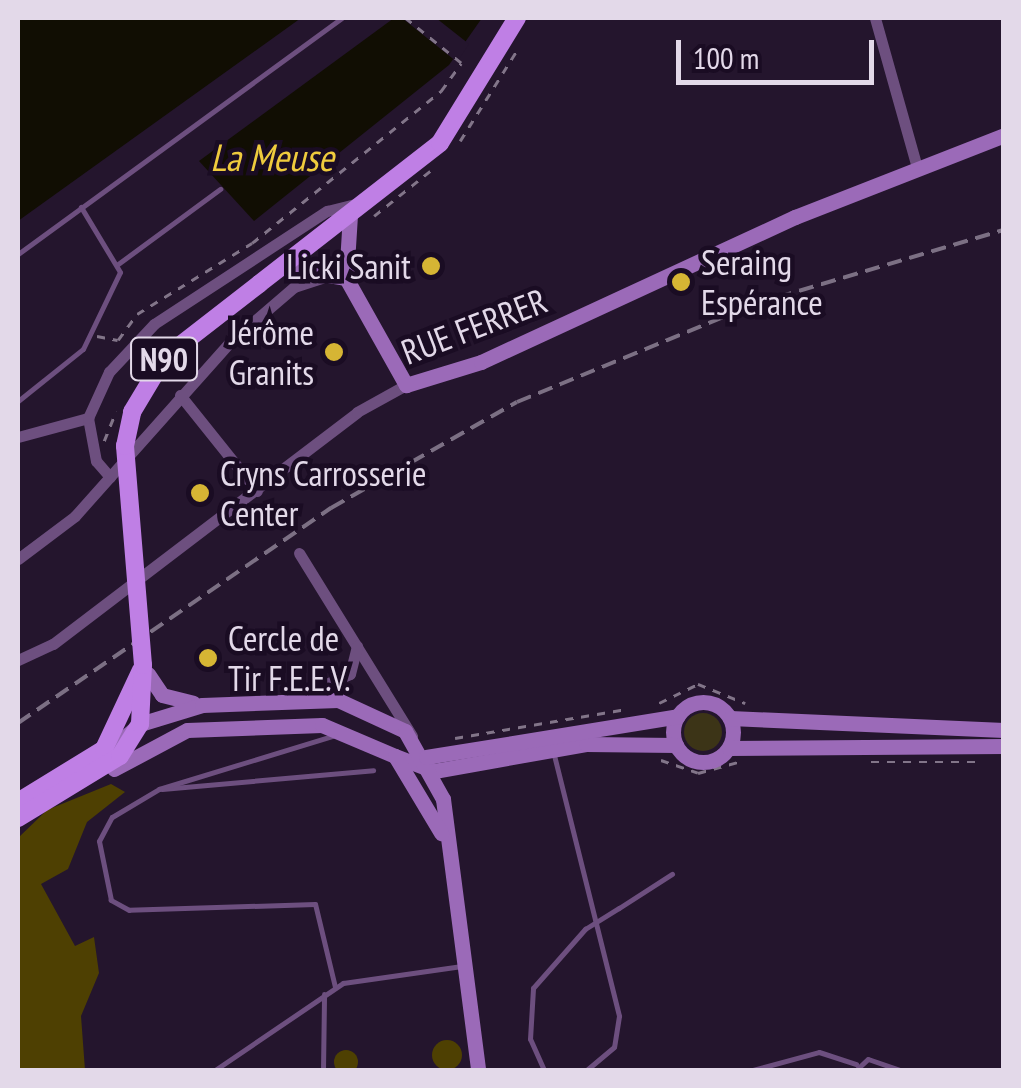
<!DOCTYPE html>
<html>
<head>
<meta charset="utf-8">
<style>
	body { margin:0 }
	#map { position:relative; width:1021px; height:1088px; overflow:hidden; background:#24152d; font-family:"PT Sans Narrow",sans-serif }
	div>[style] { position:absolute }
	.green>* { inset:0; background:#3c3417 }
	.round { border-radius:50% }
	.forest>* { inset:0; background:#4e4002 }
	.water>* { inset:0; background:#110e03 }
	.pier>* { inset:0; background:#24152d }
	.path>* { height:2.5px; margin-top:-1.25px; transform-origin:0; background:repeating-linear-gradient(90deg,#827589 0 8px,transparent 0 16px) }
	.lane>* { height:5px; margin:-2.5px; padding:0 2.5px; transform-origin:2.5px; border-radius:2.5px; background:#6d4f7f }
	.street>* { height:11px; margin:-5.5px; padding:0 5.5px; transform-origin:5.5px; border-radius:5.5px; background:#6d4f7f }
	.secondary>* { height:15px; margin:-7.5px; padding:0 7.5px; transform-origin:7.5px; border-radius:7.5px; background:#9b6ab8 }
	.secondary>.ring { margin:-7.5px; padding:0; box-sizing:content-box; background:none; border:15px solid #9b6ab8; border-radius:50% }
	.primary>* { height:18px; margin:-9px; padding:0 9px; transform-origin:9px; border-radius:9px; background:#bf7fe5 }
	.rail>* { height:4px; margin-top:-2px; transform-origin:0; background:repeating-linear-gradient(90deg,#7c7084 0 15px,transparent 0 23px) }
	.lane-bridge>* { height:5px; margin:-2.5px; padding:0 2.5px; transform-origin:2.5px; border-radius:2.5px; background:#6d4f7f }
	.primary-bridge>* { height:18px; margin:-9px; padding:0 9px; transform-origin:9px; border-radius:9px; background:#bf7fe5 }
	.dots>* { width:28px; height:28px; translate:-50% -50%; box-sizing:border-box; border:5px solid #1a0c23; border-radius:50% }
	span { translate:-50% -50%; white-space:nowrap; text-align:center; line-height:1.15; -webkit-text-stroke:9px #1a0c23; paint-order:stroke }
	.shield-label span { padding:2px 8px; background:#1a0c23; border:2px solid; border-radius:8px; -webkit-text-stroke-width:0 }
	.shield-label { font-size:32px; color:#e3d9e9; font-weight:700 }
	.poi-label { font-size:35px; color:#e3d9e9 }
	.left { translate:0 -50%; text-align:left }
	.right { translate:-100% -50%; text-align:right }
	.street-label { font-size:35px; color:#e3d9e9 }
	.water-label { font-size:38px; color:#efcb3d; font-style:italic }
	.frame { position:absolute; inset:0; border:20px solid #e3d9e9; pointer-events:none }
	.scale { position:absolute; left:676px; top:40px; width:198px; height:45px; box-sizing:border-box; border:5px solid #e3d9e9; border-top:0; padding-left:12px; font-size:30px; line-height:35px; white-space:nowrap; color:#e3d9e9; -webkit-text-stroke:8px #1a0c23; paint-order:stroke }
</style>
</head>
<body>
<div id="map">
	<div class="green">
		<i class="round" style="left:684px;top:713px;width:38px;height:38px"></i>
	</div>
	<div class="forest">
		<i style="clip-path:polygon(111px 784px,125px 792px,87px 822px,68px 869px,41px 884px,75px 946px,94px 937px,99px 973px,81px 1016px,85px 1070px,18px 1070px,18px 838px,47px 810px)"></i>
		<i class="round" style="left:432px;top:1040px;width:30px;height:30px"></i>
		<i class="round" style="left:334px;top:1050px;width:24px;height:24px"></i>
	</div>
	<div class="water">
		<i style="clip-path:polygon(18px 18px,301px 18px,18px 221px)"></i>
		<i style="clip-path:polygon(394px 18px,482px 18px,449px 65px,254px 221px,199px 161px)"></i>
	</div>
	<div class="pier">
		<i style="clip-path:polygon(402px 18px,436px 18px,469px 44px,457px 62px)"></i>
	</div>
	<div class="path">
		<i style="left:460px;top:141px;width:107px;rotate:-57.9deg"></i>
		<i style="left:374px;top:216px;width:72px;rotate:-38.8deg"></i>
		<i style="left:97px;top:336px;width:21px;rotate:11deg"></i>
		<i style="left:118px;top:340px;width:32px;rotate:-54deg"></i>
		<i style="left:137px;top:314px;width:135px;rotate:-31.7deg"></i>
		<i style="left:252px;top:243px;width:243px;rotate:-38.8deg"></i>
		<i style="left:441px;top:91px;width:34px;rotate:-54deg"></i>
		<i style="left:461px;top:63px;width:72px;rotate:-141.2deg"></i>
		<i style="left:104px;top:441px;width:32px;rotate:-68deg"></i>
		<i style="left:659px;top:703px;width:43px;rotate:-26deg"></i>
		<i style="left:698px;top:684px;width:51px;rotate:22deg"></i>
		<i style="left:455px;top:738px;width:174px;rotate:-9.6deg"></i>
		<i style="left:661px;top:760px;width:39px;rotate:19deg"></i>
		<i style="left:698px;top:773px;width:41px;rotate:-15.4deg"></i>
		<i style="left:871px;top:762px;width:111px"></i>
	</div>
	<div class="lane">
		<i style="left:18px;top:254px;width:401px;rotate:-36.1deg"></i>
		<i style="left:118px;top:264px;width:127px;rotate:-36.3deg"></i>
		<i style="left:18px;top:401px;width:83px;rotate:-38.7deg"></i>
		<i style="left:83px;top:349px;width:85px;rotate:-64.3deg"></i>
		<i style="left:120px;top:272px;width:76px;rotate:-121deg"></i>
		<i style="left:553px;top:751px;width:273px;rotate:76deg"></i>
		<i style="left:619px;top:1016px;width:31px;rotate:99deg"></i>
		<i style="left:614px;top:1047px;width:35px;rotate:140deg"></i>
		<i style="left:162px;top:789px;width:212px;rotate:-5.1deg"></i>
		<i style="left:619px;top:908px;width:63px;rotate:-32.7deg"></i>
		<i style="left:335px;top:987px;width:85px;rotate:-103.5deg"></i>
		<i style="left:315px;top:904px;width:186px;rotate:178.2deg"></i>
		<i style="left:129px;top:910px;width:21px;rotate:-151deg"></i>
		<i style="left:111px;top:900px;width:60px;rotate:-101.5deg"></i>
		<i style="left:99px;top:841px;width:27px;rotate:-62deg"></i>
		<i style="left:112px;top:817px;width:55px;rotate:-30.8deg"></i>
		<i style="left:159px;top:789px;width:185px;rotate:-17deg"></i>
		<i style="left:215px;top:1070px;width:155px;rotate:-34.2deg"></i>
		<i style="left:343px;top:983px;width:120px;rotate:-8.1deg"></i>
		<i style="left:323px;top:1070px;width:76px;rotate:-89.2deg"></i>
		<i style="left:544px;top:1070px;width:34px;rotate:-114deg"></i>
		<i style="left:530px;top:1039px;width:51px;rotate:-86.6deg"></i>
		<i style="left:533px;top:988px;width:79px;rotate:-48.6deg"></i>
		<i style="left:753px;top:1070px;width:68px;rotate:-15.3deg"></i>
		<i style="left:819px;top:1052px;width:39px;rotate:18deg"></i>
		<i style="left:856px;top:1070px;width:16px;rotate:-43deg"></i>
		<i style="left:868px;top:1059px;width:34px;rotate:19deg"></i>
	</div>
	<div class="street">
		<i style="left:875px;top:18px;width:155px;rotate:74.3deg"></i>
		<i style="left:180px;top:395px;width:123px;rotate:51.3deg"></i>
		<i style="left:18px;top:437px;width:73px;rotate:-15.2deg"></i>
		<i style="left:110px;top:477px;width:21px;rotate:-131deg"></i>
		<i style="left:96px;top:461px;width:44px;rotate:-100.5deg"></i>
		<i style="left:88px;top:418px;width:51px;rotate:-65.5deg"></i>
		<i style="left:109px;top:372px;width:66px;rotate:-46.8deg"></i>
		<i style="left:154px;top:324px;width:207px;rotate:-33.2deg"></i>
		<i style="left:327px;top:211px;width:30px;rotate:-14deg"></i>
		<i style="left:299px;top:553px;width:215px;rotate:58.3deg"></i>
		<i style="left:18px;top:559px;width:71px;rotate:-37deg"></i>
		<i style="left:75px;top:516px;width:233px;rotate:-48.3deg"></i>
		<i style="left:230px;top:342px;width:84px;rotate:-40.7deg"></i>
		<i style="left:294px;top:287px;width:29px;rotate:-18deg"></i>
		<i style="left:18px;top:660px;width:38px;rotate:-25deg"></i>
		<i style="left:53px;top:644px;width:382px;rotate:-37.3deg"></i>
		<i style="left:357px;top:412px;width:56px;rotate:-28.9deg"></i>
		<i style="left:285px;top:701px;width:70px;rotate:-22.6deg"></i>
		<i style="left:350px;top:674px;width:29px;rotate:-76deg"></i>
	</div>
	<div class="secondary">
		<i style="left:350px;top:215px;width:63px;rotate:93.6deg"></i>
		<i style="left:346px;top:278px;width:123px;rotate:60.7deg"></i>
		<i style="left:406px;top:385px;width:78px;rotate:-17deg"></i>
		<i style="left:481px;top:362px;width:346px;rotate:-24.8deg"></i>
		<i style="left:795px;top:217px;width:225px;rotate:-21.4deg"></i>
		<i style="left:281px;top:267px;width:66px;rotate:9.6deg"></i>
		<i style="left:148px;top:674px;width:25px;rotate:56deg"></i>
		<i style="left:162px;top:695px;width:32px;rotate:14deg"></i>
		<i class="ring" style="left:673px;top:702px;width:45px;height:45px"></i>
		<i style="left:730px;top:718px;width:274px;rotate:2.5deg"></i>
		<i style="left:729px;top:748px;width:275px;rotate:-0.4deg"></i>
		<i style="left:395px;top:756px;width:42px;rotate:21deg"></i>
		<i style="left:434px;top:771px;width:154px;rotate:-10.1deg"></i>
		<i style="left:586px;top:744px;width:90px;rotate:0.6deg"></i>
		<i style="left:102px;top:757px;width:50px;rotate:-41deg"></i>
		<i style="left:140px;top:724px;width:65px;rotate:-17deg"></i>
		<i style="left:202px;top:705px;width:136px;rotate:-2.1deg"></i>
		<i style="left:338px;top:700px;width:74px;rotate:24.8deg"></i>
		<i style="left:405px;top:731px;width:78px;rotate:60.8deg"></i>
		<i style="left:443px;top:799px;width:273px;rotate:82.6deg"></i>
		<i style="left:426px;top:757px;width:255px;rotate:-9.2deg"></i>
		<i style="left:114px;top:769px;width:83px;rotate:-28.1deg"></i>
		<i style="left:187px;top:730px;width:135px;rotate:-2.1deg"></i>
		<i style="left:322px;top:725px;width:79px;rotate:23deg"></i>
		<i style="left:395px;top:756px;width:90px;rotate:59.1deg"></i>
	</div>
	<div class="primary">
		<i style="left:259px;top:284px;width:229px;rotate:-37.9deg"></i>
		<i style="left:440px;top:143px;width:147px;rotate:-58.4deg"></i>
		<i style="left:18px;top:802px;width:101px;rotate:-31.6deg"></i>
		<i style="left:104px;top:749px;width:87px;rotate:-64.9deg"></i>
		<i style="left:18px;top:818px;width:119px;rotate:-31.3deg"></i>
		<i style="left:120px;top:756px;width:38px;rotate:-58deg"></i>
		<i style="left:140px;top:724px;width:59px;rotate:-87.1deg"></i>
	</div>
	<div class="rail">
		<i style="left:18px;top:723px;width:380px;rotate:-34.5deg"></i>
		<i style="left:331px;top:508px;width:214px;rotate:-29.7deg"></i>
		<i style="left:517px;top:402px;width:257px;rotate:-22.4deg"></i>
		<i style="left:755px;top:304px;width:260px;rotate:-16.6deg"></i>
	</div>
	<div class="lane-bridge">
		<i style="left:585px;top:929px;width:40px;rotate:-32deg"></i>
	</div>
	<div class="primary-bridge">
		<i style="left:143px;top:665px;width:220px;rotate:-94.7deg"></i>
		<i style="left:125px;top:446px;width:35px;rotate:-78deg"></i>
		<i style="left:132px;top:412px;width:64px;rotate:-59deg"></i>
		<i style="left:165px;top:357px;width:119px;rotate:-37.8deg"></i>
	</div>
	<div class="dots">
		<i style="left:431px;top:266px;background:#d6b534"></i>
		<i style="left:681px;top:282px;background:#d6b534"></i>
		<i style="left:334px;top:352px;background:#d6b534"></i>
		<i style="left:200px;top:493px;background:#d6b534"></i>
		<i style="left:208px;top:658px;background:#d6b534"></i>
	</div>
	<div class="shield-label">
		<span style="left:164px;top:359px">N90</span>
	</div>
	<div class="poi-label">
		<span class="left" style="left:701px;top:282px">Seraing<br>Espérance</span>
		<span class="right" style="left:411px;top:266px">Licki Sanit</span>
		<span class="right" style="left:314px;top:352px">Jérôme<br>Granits</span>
		<span class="left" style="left:220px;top:493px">Cryns Carrosserie<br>Center</span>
		<span class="left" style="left:228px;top:658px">Cercle de<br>Tir F.E.E.V.</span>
	</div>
	<div class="street-label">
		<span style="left:474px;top:326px;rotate:-21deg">RUE FERRER</span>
	</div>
	<div class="water-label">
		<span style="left:272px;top:157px">La Meuse</span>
	</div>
	<div class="frame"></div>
	<div class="scale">100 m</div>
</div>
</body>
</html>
